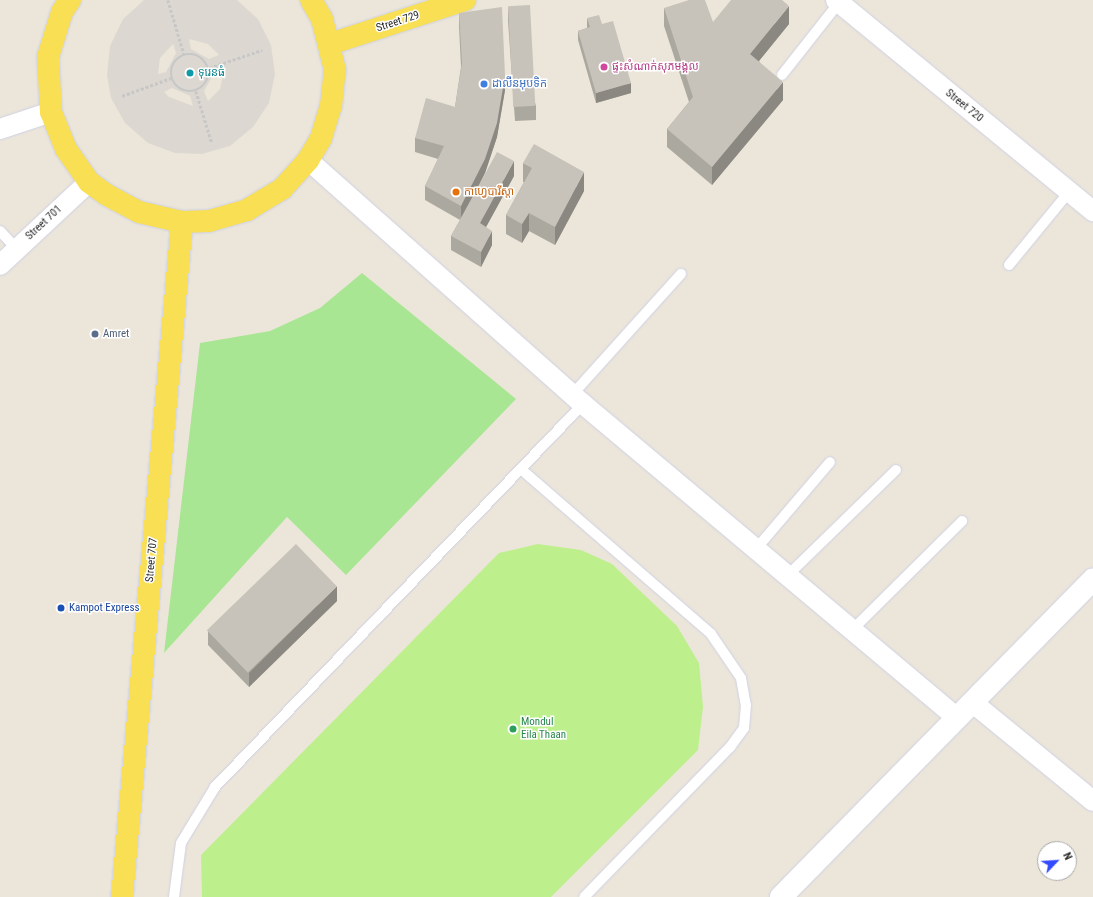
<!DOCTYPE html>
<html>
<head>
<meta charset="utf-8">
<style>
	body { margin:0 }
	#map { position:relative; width:1093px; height:897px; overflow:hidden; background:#ece6da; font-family:"Roboto Condensed","Noto Sans Khmer",sans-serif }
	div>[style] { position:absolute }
	.green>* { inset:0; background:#a9e693 }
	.pitch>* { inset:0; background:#beef8d }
	.plaza>* { inset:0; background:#dcd8d1 }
	.path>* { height:2.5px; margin-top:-1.25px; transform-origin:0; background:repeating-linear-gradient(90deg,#c7c7c7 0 3px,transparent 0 5px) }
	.path>.ring { margin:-1.25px; padding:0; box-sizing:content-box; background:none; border:2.5px solid #c7c7c7; border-radius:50% }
	.roads { filter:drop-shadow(0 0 1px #cfd1e3) drop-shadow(0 0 1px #cfd1e3) }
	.service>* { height:10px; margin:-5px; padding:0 5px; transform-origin:5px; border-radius:5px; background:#fff }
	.minor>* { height:20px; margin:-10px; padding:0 10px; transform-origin:10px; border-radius:10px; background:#fff }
	.tertiary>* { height:22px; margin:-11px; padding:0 11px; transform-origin:11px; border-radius:11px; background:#fff }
	.primary>* { height:22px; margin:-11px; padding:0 11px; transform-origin:11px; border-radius:11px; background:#f8df53 }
	.wall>* { inset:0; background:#aba8a0 }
	.shaded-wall>* { inset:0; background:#8b8882 }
	.building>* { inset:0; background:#c7c3ba; transform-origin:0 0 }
	.dots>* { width:11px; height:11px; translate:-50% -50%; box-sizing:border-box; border:2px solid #fff; border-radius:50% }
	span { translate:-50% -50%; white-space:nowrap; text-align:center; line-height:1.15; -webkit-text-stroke:3px #fff; paint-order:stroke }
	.street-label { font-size:11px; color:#292929 }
	.hotel-label { font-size:11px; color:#b23c85 }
	.left { translate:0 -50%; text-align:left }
	.culture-label { font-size:11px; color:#0d838f }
	.shop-label { font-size:11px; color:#366cbe }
	.food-label { font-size:11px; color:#c56008 }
	.service-label { font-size:11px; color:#4e5e75 }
	.transit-label { font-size:11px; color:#164399 }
	.leisure-label { font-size:11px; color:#27864d }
	.north { position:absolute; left:1037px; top:841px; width:40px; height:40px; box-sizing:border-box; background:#fff; border:1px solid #a9a9a9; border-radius:50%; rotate:65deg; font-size:11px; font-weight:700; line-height:16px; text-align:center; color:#292929 }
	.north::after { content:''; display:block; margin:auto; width:14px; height:18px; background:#344aff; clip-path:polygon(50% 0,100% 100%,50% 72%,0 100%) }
</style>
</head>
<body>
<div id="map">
	<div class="green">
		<i style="clip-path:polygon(362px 273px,516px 399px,346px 575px,287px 517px,164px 653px,200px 343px,270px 331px,320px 308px)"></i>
	</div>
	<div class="pitch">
		<i style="clip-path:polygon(538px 544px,581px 550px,612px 564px,677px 626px,699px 663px,703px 707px,698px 750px,551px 897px,202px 897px,201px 855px,499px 553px)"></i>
	</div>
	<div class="plaza">
		<i style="clip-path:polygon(evenodd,144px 0,237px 0,258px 19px,271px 45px,275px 74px,269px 103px,253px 127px,230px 146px,202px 154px,175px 153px,148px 143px,125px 123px,111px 98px,107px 75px,110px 46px,123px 19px,144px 0,189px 39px,208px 44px,219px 55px,209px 59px,191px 49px,189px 39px,144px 0,173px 44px,176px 53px,166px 72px,158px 74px,160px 58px,173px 44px,144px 0,224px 71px,220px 89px,208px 101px,204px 91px,213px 75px,224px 71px,144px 0,172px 88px,190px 96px,193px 106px,169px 97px,164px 92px,172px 88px)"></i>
	</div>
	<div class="path">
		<i style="left:168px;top:0;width:56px;rotate:73.5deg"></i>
		<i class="ring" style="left:171px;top:54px;width:35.5px;height:35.5px"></i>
		<i style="left:209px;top:68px;width:56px;rotate:-18.8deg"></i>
		<i style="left:196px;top:91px;width:54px;rotate:72.9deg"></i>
		<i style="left:122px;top:96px;width:52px;rotate:-20.2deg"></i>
	</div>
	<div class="roads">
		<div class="service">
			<i style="left:782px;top:75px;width:95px;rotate:-51.8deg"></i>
			<i style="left:0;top:231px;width:25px;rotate:47deg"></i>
			<i style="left:1009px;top:265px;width:94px;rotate:-50.6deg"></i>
			<i style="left:572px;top:395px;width:163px;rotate:-48deg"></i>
			<i style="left:522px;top:470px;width:250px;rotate:40.9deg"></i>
			<i style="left:711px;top:634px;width:53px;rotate:55.7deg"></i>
			<i style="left:741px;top:678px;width:27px;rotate:80deg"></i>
			<i style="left:746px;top:705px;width:23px;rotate:95deg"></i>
			<i style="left:744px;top:728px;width:24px;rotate:126deg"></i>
			<i style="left:730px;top:747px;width:209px;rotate:134.2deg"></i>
			<i style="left:756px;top:549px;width:114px;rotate:-49.6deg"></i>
			<i style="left:787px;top:576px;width:152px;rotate:-44.2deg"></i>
			<i style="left:852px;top:630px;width:155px;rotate:-44.7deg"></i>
			<i style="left:174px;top:897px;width:54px;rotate:-82.6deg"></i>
			<i style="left:181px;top:843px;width:66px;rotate:-58.7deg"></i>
			<i style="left:215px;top:787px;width:531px;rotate:-46.14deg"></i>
		</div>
		<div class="minor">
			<i style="left:836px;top:0;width:333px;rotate:39.4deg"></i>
			<i style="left:0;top:129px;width:54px;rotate:-18.4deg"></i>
			<i style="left:308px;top:160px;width:368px;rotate:41.6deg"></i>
			<i style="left:583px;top:404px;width:488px;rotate:40deg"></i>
			<i style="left:0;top:265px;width:122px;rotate:-43deg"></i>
			<i style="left:972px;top:702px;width:156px;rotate:39.3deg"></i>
		</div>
		<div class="tertiary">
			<i style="left:781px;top:897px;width:445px;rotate:-45.5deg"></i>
		</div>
		<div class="primary">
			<i style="left:70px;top:0;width:14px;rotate:124deg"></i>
			<i style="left:62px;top:12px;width:47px;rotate:107.3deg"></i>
			<i style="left:48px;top:57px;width:55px;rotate:86.9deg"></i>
			<i style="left:51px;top:112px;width:40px;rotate:68deg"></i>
			<i style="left:66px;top:149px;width:40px;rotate:55.1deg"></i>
			<i style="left:89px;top:182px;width:22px;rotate:36deg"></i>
			<i style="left:107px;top:195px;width:36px;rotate:28deg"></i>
			<i style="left:139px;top:212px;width:44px;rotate:13.1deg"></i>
			<i style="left:182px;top:222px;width:27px;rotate:-2deg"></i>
			<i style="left:209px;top:221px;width:40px;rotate:-16deg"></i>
			<i style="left:247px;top:210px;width:41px;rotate:-31deg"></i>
			<i style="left:282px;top:189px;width:39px;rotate:-48deg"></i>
			<i style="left:308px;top:160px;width:26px;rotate:-59deg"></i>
			<i style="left:321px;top:138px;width:34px;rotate:-73deg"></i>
			<i style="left:331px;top:106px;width:36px;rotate:-84deg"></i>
			<i style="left:335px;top:70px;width:53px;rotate:-104.3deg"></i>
			<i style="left:322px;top:19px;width:22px;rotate:-120deg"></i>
			<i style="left:330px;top:44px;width:142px;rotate:-18.1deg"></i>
			<i style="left:122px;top:897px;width:678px;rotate:-84.92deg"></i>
		</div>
	</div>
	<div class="wall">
		<i style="clip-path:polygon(508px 7px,536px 106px,536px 120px,515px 121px,508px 21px)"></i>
		<i style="clip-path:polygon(664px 8px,713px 22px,789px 24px,759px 61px,783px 100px,712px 185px,667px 147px,667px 129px,689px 102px,664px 26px)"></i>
		<i style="clip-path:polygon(459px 13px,505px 90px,497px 137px,485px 173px,478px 187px,514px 176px,486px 227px,492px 245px,481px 267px,451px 250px,451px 236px,460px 220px,425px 200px,425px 186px,438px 159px,415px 152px,415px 138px,455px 107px,461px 67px,459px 27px)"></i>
		<i style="clip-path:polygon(587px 18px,631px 93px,596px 103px,578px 40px,578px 31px,587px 28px)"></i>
		<i style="clip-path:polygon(523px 163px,584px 191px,555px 245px,529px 231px,522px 243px,506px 234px,506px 215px,524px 182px,523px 182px)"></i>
		<i style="clip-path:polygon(337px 601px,249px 687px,208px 645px,208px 631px)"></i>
	</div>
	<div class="shaded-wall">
		<i style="clip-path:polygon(789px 6px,789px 24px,750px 72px,750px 54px)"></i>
		<i style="clip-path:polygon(505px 76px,505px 90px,497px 137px,485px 173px,461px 221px,461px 206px)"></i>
		<i style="clip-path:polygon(783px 82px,783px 100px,712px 185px,712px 167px)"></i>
		<i style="clip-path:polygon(631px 83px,631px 93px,596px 103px,596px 93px)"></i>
		<i style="clip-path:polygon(514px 161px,514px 176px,480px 238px,480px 223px)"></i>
		<i style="clip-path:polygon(584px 172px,584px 191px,555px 245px,555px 227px)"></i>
		<i style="clip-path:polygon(529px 213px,529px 231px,522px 243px,522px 224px)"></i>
		<i style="clip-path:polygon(492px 231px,492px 245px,481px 267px,481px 252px)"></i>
		<i style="clip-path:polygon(337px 586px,337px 601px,249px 687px,249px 673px)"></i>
	</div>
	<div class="building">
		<i style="clip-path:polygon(689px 0,705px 0,713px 22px,731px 0,782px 0,789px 6px,750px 54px,783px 82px,712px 167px,667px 129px,693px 97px,664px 8px)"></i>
		<i style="left:530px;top:5px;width:101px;height:22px;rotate:87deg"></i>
		<i style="clip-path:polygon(502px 7px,505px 76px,497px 123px,485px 159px,461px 206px,425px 186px,444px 146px,415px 138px,426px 98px,455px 107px,462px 63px,459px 13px)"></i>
		<i style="clip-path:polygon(599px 15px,602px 24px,613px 21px,631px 83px,596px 93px,578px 31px,590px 27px,587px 18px)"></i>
		<i style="clip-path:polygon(534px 144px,584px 172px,555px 227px,529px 213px,522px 224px,506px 215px,532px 168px,523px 163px)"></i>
		<i style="clip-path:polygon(497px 152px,514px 161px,480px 223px,492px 231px,481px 252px,451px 236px)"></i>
		<i style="left:296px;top:544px;width:59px;height:124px;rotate:46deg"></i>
	</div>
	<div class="dots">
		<i style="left:604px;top:67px;background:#d1479c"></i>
		<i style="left:190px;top:73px;background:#0f9aa8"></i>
		<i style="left:484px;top:84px;background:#3f7fe0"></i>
		<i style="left:456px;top:192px;background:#e8710a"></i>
		<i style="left:95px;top:334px;background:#5c6f8a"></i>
		<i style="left:61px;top:608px;background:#1a4fb4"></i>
		<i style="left:513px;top:729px;background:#2e9e5b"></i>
	</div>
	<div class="street-label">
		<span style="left:398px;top:22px;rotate:-18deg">Street 729</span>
		<span style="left:964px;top:106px;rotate:39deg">Street 720</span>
		<span style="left:44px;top:223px;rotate:-43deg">Street 701</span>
		<span style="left:152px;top:560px;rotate:-85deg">Street 707</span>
	</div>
	<div class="hotel-label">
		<span class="left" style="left:612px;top:67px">ផ្ទះសំណាក់សុភមង្គល</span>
	</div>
	<div class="culture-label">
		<span class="left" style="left:198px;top:73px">ទុរេនធំ</span>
	</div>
	<div class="shop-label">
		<span class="left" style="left:492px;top:84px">ដាលីនអុបទិក</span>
	</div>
	<div class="food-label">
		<span class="left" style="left:464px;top:192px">កាហ្វេបារីស្តា</span>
	</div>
	<div class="service-label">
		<span class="left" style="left:103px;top:334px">Amret</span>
	</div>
	<div class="transit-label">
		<span class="left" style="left:69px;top:608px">Kampot Express</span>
	</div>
	<div class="leisure-label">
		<span class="left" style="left:521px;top:729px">Mondul<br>Eila Thaan</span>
	</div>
	<div class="north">N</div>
</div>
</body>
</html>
